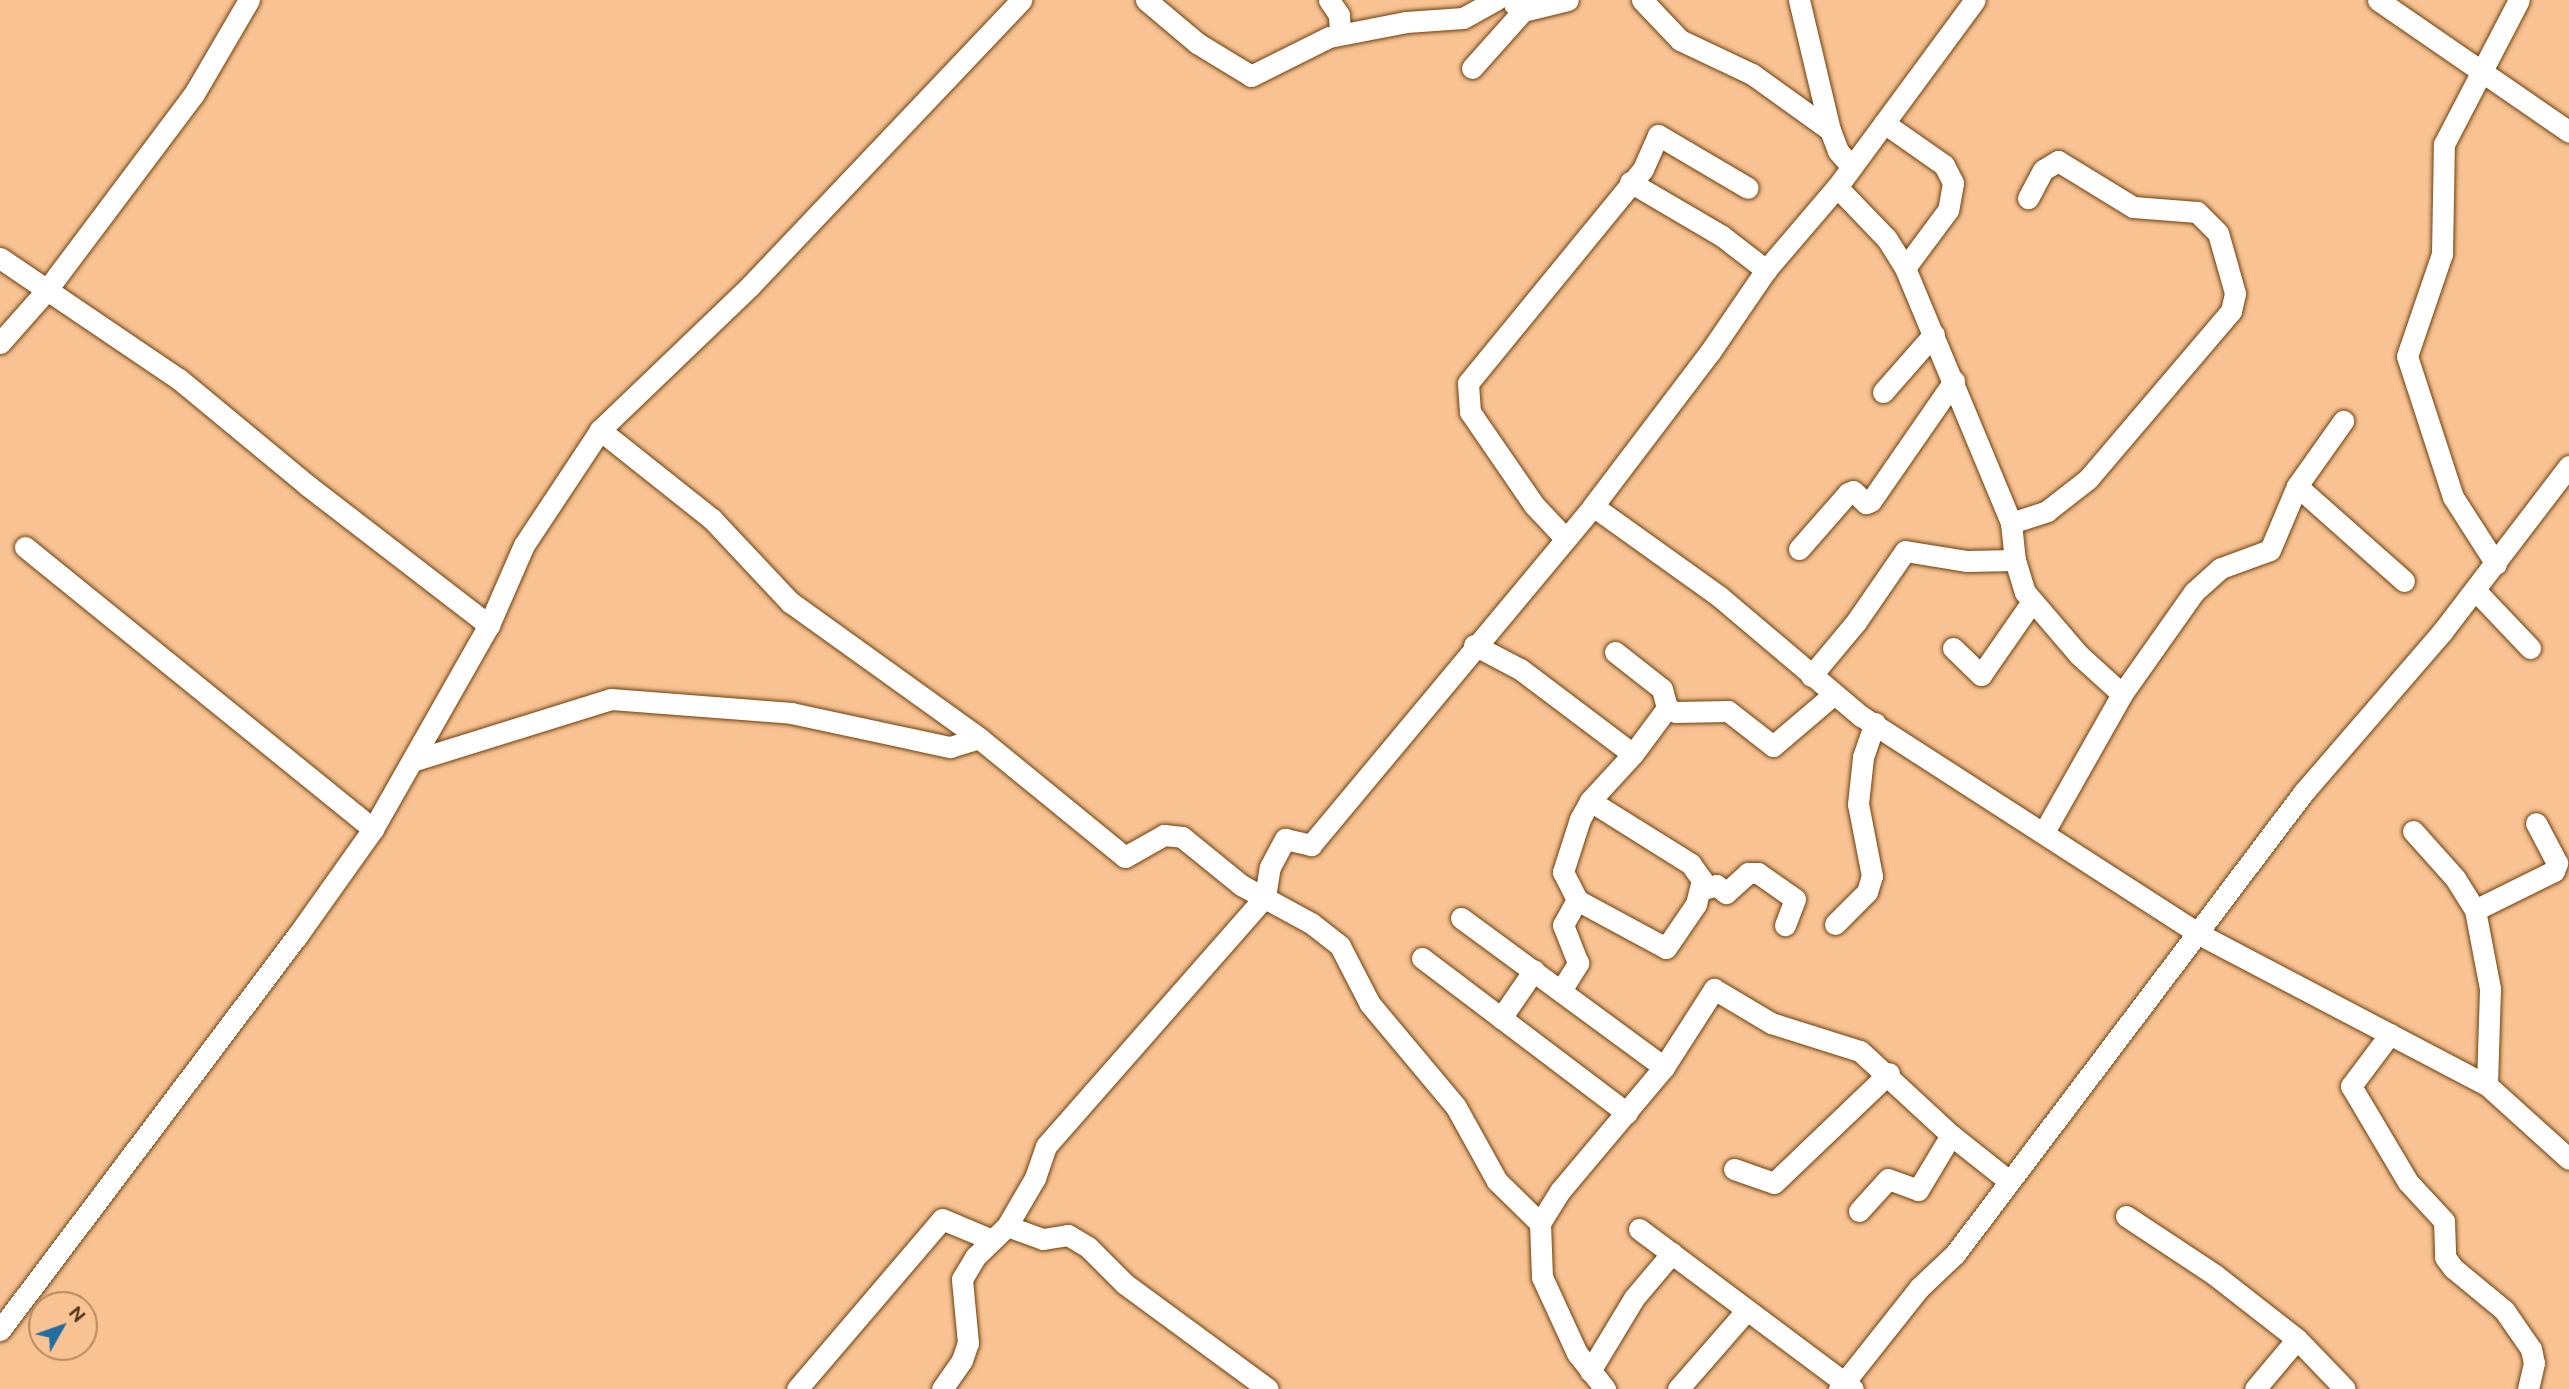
<!DOCTYPE html>
<html>
<head>
<meta charset="utf-8">
<style>
	body { margin:0 }
	#map { position:relative; width:2569px; height:1389px; overflow:hidden; background:#f8c292; font-family:Ubuntu,sans-serif }
	div>[style] { position:absolute }
	.roads { filter:drop-shadow(0 0 2px #6e400d) drop-shadow(0 0 2px #6e400d) }
	.minor>* { height:21px; margin:-10.5px; padding:0 10.5px; transform-origin:10.5px; border-radius:10.5px; background:#fff }
	span { translate:-50% -50%; white-space:nowrap; text-align:center; line-height:1.15; -webkit-text-stroke:7px #f8c292; paint-order:stroke }
	.north { position:absolute; left:28px; top:1291px; width:70px; height:70px; box-sizing:border-box; background:#f8c292; border:2px solid #b58a63; border-radius:50%; rotate:50deg; font-size:19px; font-weight:700; line-height:28px; text-align:center; color:#51351c }
	.north::after { content:''; display:block; margin:auto; width:24px; height:32px; background:#226ea0; clip-path:polygon(50% 0,100% 100%,50% 72%,0 100%) }
</style>
</head>
<body>
<div id="map">
	<div class="roads">
		<div class="minor">
			<i style="left:1146px;top:0;width:67px;rotate:40.1deg"></i>
			<i style="left:1197px;top:43px;width:63px;rotate:31.4deg"></i>
			<i style="left:1251px;top:76px;width:87px;rotate:-26.6deg"></i>
			<i style="left:1329px;top:37px;width:78px;rotate:-11deg"></i>
			<i style="left:1406px;top:22px;width:57px;rotate:-4deg"></i>
			<i style="left:1463px;top:18px;width:38px;rotate:-29deg"></i>
			<i style="left:1329px;top:0;width:18px;rotate:56deg"></i>
			<i style="left:1339px;top:15px;width:19px;rotate:87deg"></i>
			<i style="left:1642px;top:0;width:55px;rotate:46.5deg"></i>
			<i style="left:1680px;top:40px;width:80px;rotate:25.3deg"></i>
			<i style="left:1752px;top:74px;width:96px;rotate:35.7deg"></i>
			<i style="left:1799px;top:0;width:134px;rotate:76.6deg"></i>
			<i style="left:1830px;top:130px;width:22px;rotate:69deg"></i>
			<i style="left:1838px;top:151px;width:21px;rotate:49deg"></i>
			<i style="left:2378px;top:0;width:232px;rotate:34.6deg"></i>
			<i style="left:1514px;top:4px;width:11px;rotate:38deg"></i>
			<i style="left:1523px;top:11px;width:46px;rotate:-13.7deg"></i>
			<i style="left:1472px;top:68px;width:76px;rotate:-48.2deg"></i>
			<i style="left:1884px;top:123px;width:73px;rotate:35deg"></i>
			<i style="left:1944px;top:165px;width:20px;rotate:63deg"></i>
			<i style="left:1953px;top:183px;width:27px;rotate:100deg"></i>
			<i style="left:1948px;top:210px;width:72px;rotate:126.6deg"></i>
			<i style="left:1630px;top:182px;width:107px;rotate:30.4deg"></i>
			<i style="left:1722px;top:236px;width:56px;rotate:37.7deg"></i>
			<i style="left:1837px;top:187px;width:72px;rotate:46.1deg"></i>
			<i style="left:1887px;top:239px;width:34px;rotate:58deg"></i>
			<i style="left:1905px;top:268px;width:276px;rotate:67.4deg"></i>
			<i style="left:2011px;top:523px;width:37px;rotate:84deg"></i>
			<i style="left:2015px;top:560px;width:34px;rotate:73deg"></i>
			<i style="left:2025px;top:592px;width:83px;rotate:49.4deg"></i>
			<i style="left:2079px;top:655px;width:58px;rotate:42.2deg"></i>
			<i style="left:0;top:258px;width:216px;rotate:34.1deg"></i>
			<i style="left:179px;top:379px;width:166px;rotate:39.6deg"></i>
			<i style="left:307px;top:485px;width:230px;rotate:37.6deg"></i>
			<i style="left:0;top:343px;width:69px;rotate:-48.5deg"></i>
			<i style="left:46px;top:291px;width:246px;rotate:-53.1deg"></i>
			<i style="left:194px;top:94px;width:109px;rotate:-59.7deg"></i>
			<i style="left:1883px;top:392px;width:77px;rotate:-48.7deg"></i>
			<i style="left:600px;top:430px;width:143px;rotate:38.5deg"></i>
			<i style="left:712px;top:519px;width:114px;rotate:46.8deg"></i>
			<i style="left:790px;top:602px;width:233px;rotate:35.7deg"></i>
			<i style="left:979px;top:738px;width:188px;rotate:39.2deg"></i>
			<i style="left:1125px;top:857px;width:45px;rotate:-29.4deg"></i>
			<i style="left:1164px;top:835px;width:18px;rotate:6deg"></i>
			<i style="left:1182px;top:837px;width:76px;rotate:39.1deg"></i>
			<i style="left:1241px;top:885px;width:80px;rotate:28.5deg"></i>
			<i style="left:1311px;top:923px;width:37px;rotate:38deg"></i>
			<i style="left:1340px;top:946px;width:65px;rotate:62.7deg"></i>
			<i style="left:1370px;top:1004px;width:134px;rotate:50.1deg"></i>
			<i style="left:1456px;top:1107px;width:85px;rotate:61deg"></i>
			<i style="left:1497px;top:1181px;width:60px;rotate:44.3deg"></i>
			<i style="left:1540px;top:1223px;width:54px;rotate:87.9deg"></i>
			<i style="left:1542px;top:1277px;width:84px;rotate:65.3deg"></i>
			<i style="left:1577px;top:1353px;width:46px;rotate:52.1deg"></i>
			<i style="left:2297px;top:486px;width:143px;rotate:41.6deg"></i>
			<i style="left:1593px;top:506px;width:156px;rotate:35.6deg"></i>
			<i style="left:1720px;top:597px;width:185px;rotate:40.2deg"></i>
			<i style="left:1861px;top:716px;width:402px;rotate:32.8deg"></i>
			<i style="left:2199px;top:934px;width:325px;rotate:27.7deg"></i>
			<i style="left:2487px;top:1085px;width:110px;rotate:42.1deg"></i>
			<i style="left:2011px;top:523px;width:38px;rotate:-18deg"></i>
			<i style="left:2047px;top:511px;width:52px;rotate:-38deg"></i>
			<i style="left:2088px;top:479px;width:221px;rotate:-49.6deg"></i>
			<i style="left:2231px;top:311px;width:18px;rotate:-77deg"></i>
			<i style="left:2235px;top:293px;width:62px;rotate:-105.8deg"></i>
			<i style="left:2218px;top:233px;width:30px;rotate:-135deg"></i>
			<i style="left:2197px;top:212px;width:64px;rotate:-175.5deg"></i>
			<i style="left:2133px;top:207px;width:88px;rotate:-148.5deg"></i>
			<i style="left:2058px;top:161px;width:17px;rotate:149deg"></i>
			<i style="left:2043px;top:170px;width:32px;rotate:118deg"></i>
			<i style="left:1565px;top:538px;width:45px;rotate:-133.2deg"></i>
			<i style="left:1534px;top:505px;width:113px;rotate:-124.5deg"></i>
			<i style="left:1470px;top:412px;width:29px;rotate:-94deg"></i>
			<i style="left:1468px;top:383px;width:276px;rotate:-50.7deg"></i>
			<i style="left:1643px;top:169px;width:37px;rotate:-66deg"></i>
			<i style="left:1658px;top:135px;width:104px;rotate:30.5deg"></i>
			<i style="left:25px;top:547px;width:448px;rotate:39deg"></i>
			<i style="left:1799px;top:549px;width:74px;rotate:-48.8deg"></i>
			<i style="left:1848px;top:493px;width:5px;rotate:-22deg"></i>
			<i style="left:1853px;top:491px;width:18px;rotate:43deg"></i>
			<i style="left:1866px;top:503px;width:5px;rotate:-22deg"></i>
			<i style="left:1871px;top:501px;width:146px;rotate:-55.3deg"></i>
			<i style="left:2496px;top:564px;width:80px;rotate:-122.7deg"></i>
			<i style="left:2453px;top:497px;width:148px;rotate:-108.1deg"></i>
			<i style="left:2407px;top:356px;width:108px;rotate:-71.1deg"></i>
			<i style="left:2442px;top:254px;width:110px;rotate:-89deg"></i>
			<i style="left:2444px;top:144px;width:162px;rotate:-62.5deg"></i>
			<i style="left:2475px;top:590px;width:80px;rotate:46.5deg"></i>
			<i style="left:1474px;top:645px;width:52px;rotate:27.6deg"></i>
			<i style="left:1520px;top:669px;width:141px;rotate:37deg"></i>
			<i style="left:1633px;top:754px;width:64px;rotate:132.5deg"></i>
			<i style="left:1590px;top:801px;width:21px;rotate:119deg"></i>
			<i style="left:1580px;top:819px;width:56px;rotate:107.8deg"></i>
			<i style="left:1563px;top:872px;width:31px;rotate:63deg"></i>
			<i style="left:1577px;top:900px;width:101px;rotate:28.3deg"></i>
			<i style="left:1666px;top:948px;width:53px;rotate:-55.7deg"></i>
			<i style="left:1696px;top:904px;width:25px;rotate:-76deg"></i>
			<i style="left:1702px;top:880px;width:19px;rotate:-125deg"></i>
			<i style="left:1691px;top:864px;width:119px;rotate:-148deg"></i>
			<i style="left:1953px;top:648px;width:39px;rotate:44deg"></i>
			<i style="left:1981px;top:675px;width:88px;rotate:-55.2deg"></i>
			<i style="left:1615px;top:652px;width:60px;rotate:38.2deg"></i>
			<i style="left:1662px;top:689px;width:20px;rotate:75deg"></i>
			<i style="left:1811px;top:676px;width:70px;rotate:-50.2deg"></i>
			<i style="left:1856px;top:622px;width:86px;rotate:-55.4deg"></i>
			<i style="left:1905px;top:551px;width:63px;rotate:9.2deg"></i>
			<i style="left:1967px;top:561px;width:48px;rotate:-1.2deg"></i>
			<i style="left:1633px;top:754px;width:57px;rotate:-53.5deg"></i>
			<i style="left:1667px;top:708px;width:10px;rotate:24deg"></i>
			<i style="left:1676px;top:712px;width:52px;rotate:-1.1deg"></i>
			<i style="left:1728px;top:711px;width:57px;rotate:37.9deg"></i>
			<i style="left:1773px;top:746px;width:79px;rotate:-40.4deg"></i>
			<i style="left:412px;top:761px;width:208px;rotate:-17.3deg"></i>
			<i style="left:611px;top:699px;width:181px;rotate:4.4deg"></i>
			<i style="left:791px;top:713px;width:163px;rotate:12.1deg"></i>
			<i style="left:950px;top:747px;width:30px;rotate:-17deg"></i>
			<i style="left:2413px;top:831px;width:63px;rotate:48.2deg"></i>
			<i style="left:2455px;top:878px;width:38px;rotate:58deg"></i>
			<i style="left:2475px;top:910px;width:80px;rotate:79.2deg"></i>
			<i style="left:2490px;top:989px;width:96px;rotate:91.8deg"></i>
			<i style="left:2044px;top:832px;width:159px;rotate:-60.5deg"></i>
			<i style="left:2122px;top:694px;width:125px;rotate:-54.8deg"></i>
			<i style="left:2194px;top:592px;width:36px;rotate:-42deg"></i>
			<i style="left:2221px;top:568px;width:52px;rotate:-20.2deg"></i>
			<i style="left:2270px;top:550px;width:69px;rotate:-67.1deg"></i>
			<i style="left:2297px;top:486px;width:80px;rotate:-54.7deg"></i>
			<i style="left:1704px;top:889px;width:13px;rotate:-18deg"></i>
			<i style="left:1716px;top:885px;width:13px;rotate:39deg"></i>
			<i style="left:1726px;top:893px;width:30px;rotate:-42deg"></i>
			<i style="left:1748px;top:873px;width:10px"></i>
			<i style="left:1758px;top:873px;width:45px;rotate:35.1deg"></i>
			<i style="left:1795px;top:899px;width:28px;rotate:111deg"></i>
			<i style="left:2475px;top:910px;width:88px;rotate:-26.3deg"></i>
			<i style="left:2554px;top:871px;width:9px;rotate:-69deg"></i>
			<i style="left:2557px;top:863px;width:45px;rotate:-117.7deg"></i>
			<i style="left:1461px;top:918px;width:252px;rotate:36.3deg"></i>
			<i style="left:1835px;top:924px;width:45px;rotate:-45deg"></i>
			<i style="left:1867px;top:892px;width:17px;rotate:-73deg"></i>
			<i style="left:1872px;top:876px;width:73px;rotate:-101deg"></i>
			<i style="left:1858px;top:804px;width:47px;rotate:-83.9deg"></i>
			<i style="left:1863px;top:757px;width:36px;rotate:-71deg"></i>
			<i style="left:1422px;top:958px;width:257px;rotate:37.1deg"></i>
			<i style="left:1562px;top:989px;width:31px;rotate:-58deg"></i>
			<i style="left:1578px;top:963px;width:41px;rotate:-111.5deg"></i>
			<i style="left:1563px;top:925px;width:29px;rotate:-61deg"></i>
			<i style="left:1501px;top:1018px;width:58px;rotate:-55.5deg"></i>
			<i style="left:2390px;top:1034px;width:65px;rotate:126.9deg"></i>
			<i style="left:2351px;top:1086px;width:112px;rotate:59.3deg"></i>
			<i style="left:2408px;top:1182px;width:53px;rotate:47.3deg"></i>
			<i style="left:2444px;top:1221px;width:36px;rotate:88deg"></i>
			<i style="left:2445px;top:1257px;width:14px;rotate:54deg"></i>
			<i style="left:2453px;top:1268px;width:66px;rotate:39.5deg"></i>
			<i style="left:2504px;top:1310px;width:47px;rotate:55.3deg"></i>
			<i style="left:2531px;top:1349px;width:14px;rotate:78deg"></i>
			<i style="left:2534px;top:1363px;width:27px;rotate:103deg"></i>
			<i style="left:1734px;top:1169px;width:42px;rotate:19.3deg"></i>
			<i style="left:1774px;top:1183px;width:159px;rotate:-43.7deg"></i>
			<i style="left:1859px;top:1211px;width:43px;rotate:-47.8deg"></i>
			<i style="left:1888px;top:1179px;width:32px;rotate:20deg"></i>
			<i style="left:1918px;top:1190px;width:64px;rotate:-59deg"></i>
			<i style="left:2126px;top:1216px;width:107px;rotate:33.5deg"></i>
			<i style="left:2215px;top:1275px;width:104px;rotate:38deg"></i>
			<i style="left:2297px;top:1339px;width:69px;rotate:46.2deg"></i>
			<i style="left:1540px;top:1223px;width:38px;rotate:-58deg"></i>
			<i style="left:1560px;top:1191px;width:162px;rotate:-50deg"></i>
			<i style="left:1664px;top:1067px;width:93px;rotate:-57.3deg"></i>
			<i style="left:1714px;top:989px;width:66px;rotate:30.8deg"></i>
			<i style="left:1771px;top:1023px;width:93px;rotate:17.5deg"></i>
			<i style="left:1860px;top:1051px;width:124px;rotate:42.7deg"></i>
			<i style="left:1951px;top:1135px;width:74px;rotate:38.4deg"></i>
			<i style="left:1007px;top:1226px;width:38px;rotate:20deg"></i>
			<i style="left:1043px;top:1239px;width:25px;rotate:-9deg"></i>
			<i style="left:1068px;top:1235px;width:23px;rotate:31deg"></i>
			<i style="left:1088px;top:1247px;width:52px;rotate:45deg"></i>
			<i style="left:1125px;top:1284px;width:177px;rotate:36.3deg"></i>
			<i style="left:1639px;top:1229px;width:267px;rotate:36.8deg"></i>
			<i style="left:0;top:1330px;width:493px;rotate:-53deg"></i>
			<i style="left:297px;top:936px;width:131px;rotate:-54.6deg"></i>
			<i style="left:373px;top:829px;width:235px;rotate:-60.4deg"></i>
			<i style="left:489px;top:625px;width:87px;rotate:-66.4deg"></i>
			<i style="left:524px;top:545px;width:138px;rotate:-56.5deg"></i>
			<i style="left:600px;top:430px;width:208px;rotate:-43.8deg"></i>
			<i style="left:750px;top:286px;width:394px;rotate:-46.5deg"></i>
			<i style="left:1590px;top:1371px;width:85px;rotate:-58.9deg"></i>
			<i style="left:1634px;top:1298px;width:59px;rotate:-49.8deg"></i>
			<i style="left:797px;top:1389px;width:223px;rotate:-49.5deg"></i>
			<i style="left:942px;top:1219px;width:54px;rotate:22.8deg"></i>
			<i style="left:942px;top:1389px;width:35px;rotate:-55deg"></i>
			<i style="left:962px;top:1360px;width:18px;rotate:-71deg"></i>
			<i style="left:968px;top:1343px;width:64px;rotate:-95.4deg"></i>
			<i style="left:962px;top:1279px;width:26px;rotate:-59deg"></i>
			<i style="left:975px;top:1257px;width:45px;rotate:-44.1deg"></i>
			<i style="left:1007px;top:1226px;width:56px;rotate:-59.7deg"></i>
			<i style="left:1035px;top:1178px;width:34px;rotate:-71deg"></i>
			<i style="left:1046px;top:1146px;width:332px;rotate:-48.7deg"></i>
			<i style="left:1265px;top:897px;width:30px;rotate:-81deg"></i>
			<i style="left:1270px;top:867px;width:32px;rotate:-62deg"></i>
			<i style="left:1285px;top:839px;width:27px;rotate:13deg"></i>
			<i style="left:1311px;top:845px;width:441px;rotate:-50.2deg"></i>
			<i style="left:1593px;top:506px;width:193px;rotate:-52.8deg"></i>
			<i style="left:1710px;top:352px;width:99px;rotate:-55.7deg"></i>
			<i style="left:1766px;top:270px;width:109px;rotate:-49.5deg"></i>
			<i style="left:1837px;top:187px;width:232px;rotate:-53.6deg"></i>
			<i style="left:1678px;top:1389px;width:103px;rotate:-48.9deg"></i>
			<i style="left:1839px;top:1389px;width:129px;rotate:-51.6deg"></i>
			<i style="left:1919px;top:1288px;width:50px;rotate:-43.4deg"></i>
			<i style="left:1955px;top:1254px;width:578px;rotate:-52.95deg"></i>
			<i style="left:2303px;top:793px;width:213px;rotate:-49.2deg"></i>
			<i style="left:2442px;top:632px;width:209px;rotate:-52.6deg"></i>
			<i style="left:2255px;top:1389px;width:65px;rotate:-50deg"></i>
		</div>
	</div>
	<div class="north">N</div>
</div>
</body>
</html>
